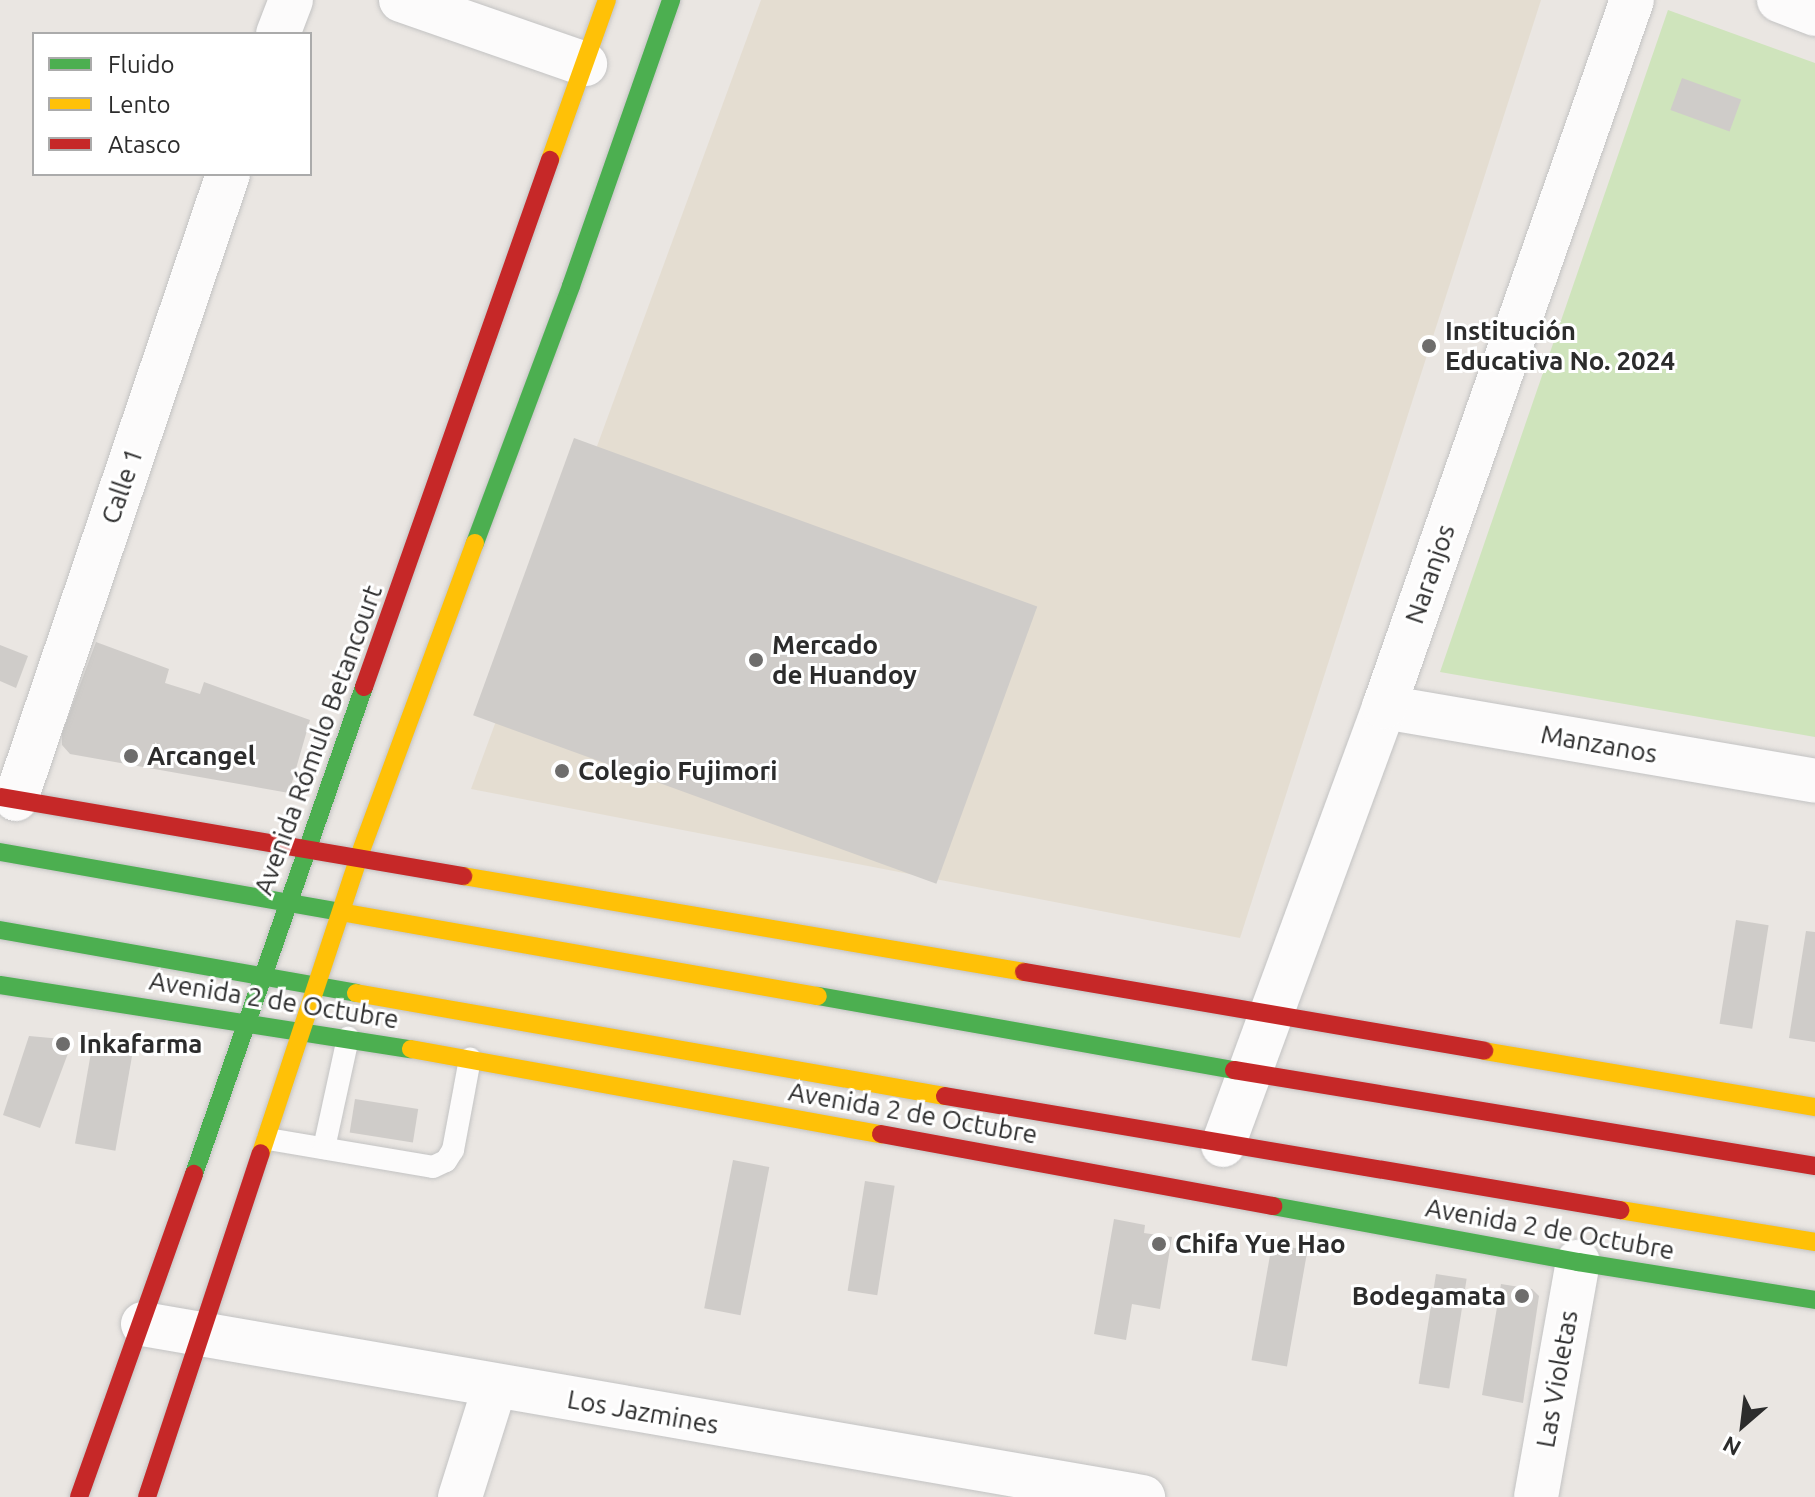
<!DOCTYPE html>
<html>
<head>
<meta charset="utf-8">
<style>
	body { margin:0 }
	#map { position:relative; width:1815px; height:1497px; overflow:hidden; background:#eae6e2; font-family:Ubuntu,sans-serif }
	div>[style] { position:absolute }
	.education>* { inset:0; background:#e4ddd1 }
	.green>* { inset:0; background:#cfe4bc }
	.building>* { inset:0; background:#cfccc9; transform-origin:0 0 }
	.roads { filter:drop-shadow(0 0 2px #c3c3c3) drop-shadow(0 0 2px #c3c3c3) }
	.lane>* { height:22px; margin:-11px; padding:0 11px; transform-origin:11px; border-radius:11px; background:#fcfbfb }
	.street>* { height:44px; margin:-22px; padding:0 22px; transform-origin:22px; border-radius:22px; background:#fcfbfb }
	.fast>* { height:18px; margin:-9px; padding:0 9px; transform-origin:9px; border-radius:9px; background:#4caf50 }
	.slow>* { height:18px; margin:-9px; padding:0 9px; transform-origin:9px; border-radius:9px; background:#ffc107 }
	.jam>* { height:18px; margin:-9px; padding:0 9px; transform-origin:9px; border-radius:9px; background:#c62828 }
	.dots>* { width:22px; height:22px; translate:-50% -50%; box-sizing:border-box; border:4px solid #fff; border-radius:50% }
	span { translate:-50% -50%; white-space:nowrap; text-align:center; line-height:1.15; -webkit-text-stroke:6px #fff; paint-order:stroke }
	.poi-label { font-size:26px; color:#2c2c2c; font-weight:700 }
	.left { translate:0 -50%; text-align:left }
	.right { translate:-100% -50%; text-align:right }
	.street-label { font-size:26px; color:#2c2c2c }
	.legend { position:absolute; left:32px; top:32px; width:280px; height:144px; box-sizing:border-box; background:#fff; border:2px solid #ababab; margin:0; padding:10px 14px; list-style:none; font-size:24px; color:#2c2c2c }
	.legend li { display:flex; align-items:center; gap:16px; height:40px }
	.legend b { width:40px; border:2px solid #ababab }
	.north { position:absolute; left:1703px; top:1385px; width:80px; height:80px; -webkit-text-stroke:6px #fff; paint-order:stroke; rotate:208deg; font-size:22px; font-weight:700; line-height:32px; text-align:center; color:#2c2c2c }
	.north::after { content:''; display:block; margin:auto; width:28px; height:36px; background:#2c2c2c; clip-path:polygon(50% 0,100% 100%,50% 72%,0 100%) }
</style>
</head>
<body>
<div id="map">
	<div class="education">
		<i style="clip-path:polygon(761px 0,1541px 0,1240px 938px,471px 789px)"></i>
	</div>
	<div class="green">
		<i style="clip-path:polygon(1668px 10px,1815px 63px,1815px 737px,1440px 672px)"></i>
	</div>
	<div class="building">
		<i style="left:1682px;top:78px;width:63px;height:34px;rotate:20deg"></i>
		<i style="left:574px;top:438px;width:493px;height:295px;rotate:20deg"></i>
		<i style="clip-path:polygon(96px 642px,169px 669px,165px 683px,200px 694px,204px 682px,310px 720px,289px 793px,70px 754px,62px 745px,62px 733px)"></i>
		<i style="clip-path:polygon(0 645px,28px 656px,16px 688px,0 681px)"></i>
		<i style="left:1736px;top:920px;width:33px;height:105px;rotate:9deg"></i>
		<i style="clip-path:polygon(1806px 931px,1815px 932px,1815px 1042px,1789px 1038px)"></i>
		<i style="clip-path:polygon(29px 1036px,73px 1040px,40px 1128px,3px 1115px)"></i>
		<i style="left:92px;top:1047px;width:41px;height:98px;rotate:10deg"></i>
		<i style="left:355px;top:1099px;width:64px;height:34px;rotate:9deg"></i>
		<i style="left:733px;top:1160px;width:37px;height:151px;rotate:11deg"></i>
		<i style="left:865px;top:1181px;width:30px;height:111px;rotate:9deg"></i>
		<i style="clip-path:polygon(1114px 1219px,1145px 1225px,1144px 1233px,1172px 1237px,1160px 1309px,1132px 1304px,1126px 1340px,1094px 1334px)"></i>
		<i style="left:1272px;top:1244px;width:36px;height:118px;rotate:10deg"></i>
		<i style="left:1436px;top:1274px;width:31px;height:111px;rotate:9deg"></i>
		<i style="clip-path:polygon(1501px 1284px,1532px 1289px,1539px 1296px,1523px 1403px,1482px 1395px)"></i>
	</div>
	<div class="roads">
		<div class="lane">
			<i style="left:268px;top:1139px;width:167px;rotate:9.6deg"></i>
			<i style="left:433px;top:1167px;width:14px;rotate:-25deg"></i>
			<i style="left:446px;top:1161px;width:13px;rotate:-58deg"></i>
			<i style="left:453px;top:1150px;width:93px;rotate:-79.4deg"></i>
			<i style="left:324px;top:1148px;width:113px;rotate:-77.7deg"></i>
		</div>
		<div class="street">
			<i style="left:401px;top:0;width:195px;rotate:19.2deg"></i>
			<i style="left:1779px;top:0;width:39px;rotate:21deg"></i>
			<i style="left:278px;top:34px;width:36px;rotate:-69deg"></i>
			<i style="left:1384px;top:707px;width:437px;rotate:9.7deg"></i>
			<i style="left:16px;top:799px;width:660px;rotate:-71.26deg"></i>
			<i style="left:1223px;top:1145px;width:467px;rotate:-69.8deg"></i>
			<i style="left:1384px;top:707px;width:749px;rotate:-70.67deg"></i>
			<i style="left:143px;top:1324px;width:1015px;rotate:9.82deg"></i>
			<i style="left:460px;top:1497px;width:116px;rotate:-72.5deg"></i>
			<i style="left:1536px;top:1497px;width:239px;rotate:-79.9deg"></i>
		</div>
		<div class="fast">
			<i style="left:475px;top:543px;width:274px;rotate:-69.5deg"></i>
			<i style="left:571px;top:286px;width:303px;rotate:-70.7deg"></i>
			<i style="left:0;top:852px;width:351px;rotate:10deg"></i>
			<i style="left:0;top:930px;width:362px;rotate:10deg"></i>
			<i style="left:0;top:985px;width:416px;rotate:8.9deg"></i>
			<i style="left:818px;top:996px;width:423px;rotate:10.1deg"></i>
			<i style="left:194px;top:1174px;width:516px;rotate:-70.76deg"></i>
			<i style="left:1273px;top:1206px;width:310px;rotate:10.4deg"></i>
			<i style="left:1578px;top:1262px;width:240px;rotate:9.1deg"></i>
		</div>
		<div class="slow">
			<i style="left:550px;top:160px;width:170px;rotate:-70.4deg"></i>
			<i style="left:463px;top:876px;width:569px;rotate:9.71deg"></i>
			<i style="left:346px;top:913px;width:479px;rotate:10deg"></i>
			<i style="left:356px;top:993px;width:598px;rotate:9.92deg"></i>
			<i style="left:411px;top:1049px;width:478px;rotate:10.3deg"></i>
			<i style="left:1484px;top:1051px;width:336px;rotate:9.6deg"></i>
			<i style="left:261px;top:1153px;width:310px;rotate:-71.7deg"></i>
			<i style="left:358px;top:859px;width:337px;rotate:-69.7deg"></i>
			<i style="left:1620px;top:1210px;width:198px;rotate:9.3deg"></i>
		</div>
		<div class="jam">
			<i style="left:364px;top:687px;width:559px;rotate:-70.56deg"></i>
			<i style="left:0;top:797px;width:470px;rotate:9.7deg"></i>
			<i style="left:1024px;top:972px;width:467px;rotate:9.7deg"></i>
			<i style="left:1234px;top:1070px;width:589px;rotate:9.38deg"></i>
			<i style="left:945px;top:1096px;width:685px;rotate:9.59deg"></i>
			<i style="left:881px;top:1134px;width:399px;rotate:10.4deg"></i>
			<i style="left:79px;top:1497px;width:343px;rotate:-70.4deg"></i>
			<i style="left:147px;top:1497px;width:362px;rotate:-71.7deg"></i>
		</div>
	</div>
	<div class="dots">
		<i style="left:1429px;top:346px;background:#6e6d6c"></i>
		<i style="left:756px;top:660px;background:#6e6d6c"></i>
		<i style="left:131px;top:756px;background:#6e6d6c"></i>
		<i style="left:562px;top:771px;background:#6e6d6c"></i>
		<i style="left:63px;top:1044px;background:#6e6d6c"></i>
		<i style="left:1159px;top:1244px;background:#6e6d6c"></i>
		<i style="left:1522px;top:1296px;background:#6e6d6c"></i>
	</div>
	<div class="poi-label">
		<span class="left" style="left:1445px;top:346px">Institución<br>Educativa No. 2024</span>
		<span class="left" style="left:772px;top:660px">Mercado<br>de Huandoy</span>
		<span class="left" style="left:147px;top:756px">Arcangel</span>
		<span class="left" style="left:578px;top:771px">Colegio Fujimori</span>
		<span class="left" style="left:79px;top:1044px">Inkafarma</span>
		<span class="left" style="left:1175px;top:1244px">Chifa Yue Hao</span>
		<span class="right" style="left:1506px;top:1296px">Bodegamata</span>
	</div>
	<div class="street-label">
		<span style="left:122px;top:486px;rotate:-71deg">Calle 1</span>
		<span style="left:1430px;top:574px;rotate:-71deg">Naranjos</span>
		<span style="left:318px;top:740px;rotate:-70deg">Avenida Rómulo Betancourt</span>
		<span style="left:1599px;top:744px;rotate:10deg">Manzanos</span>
		<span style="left:274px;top:1000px;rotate:9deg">Avenida 2 de Octubre</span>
		<span style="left:913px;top:1113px;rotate:10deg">Avenida 2 de Octubre</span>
		<span style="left:1550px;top:1229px;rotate:10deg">Avenida 2 de Octubre</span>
		<span style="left:1557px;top:1379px;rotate:-80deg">Las Violetas</span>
		<span style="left:643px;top:1412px;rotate:10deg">Los Jazmines</span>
	</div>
	<ul class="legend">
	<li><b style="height:10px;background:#4caf50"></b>Fluido</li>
	<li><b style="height:10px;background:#ffc107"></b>Lento</li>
	<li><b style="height:10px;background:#c62828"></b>Atasco</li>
	</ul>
	<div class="north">N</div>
</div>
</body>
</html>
